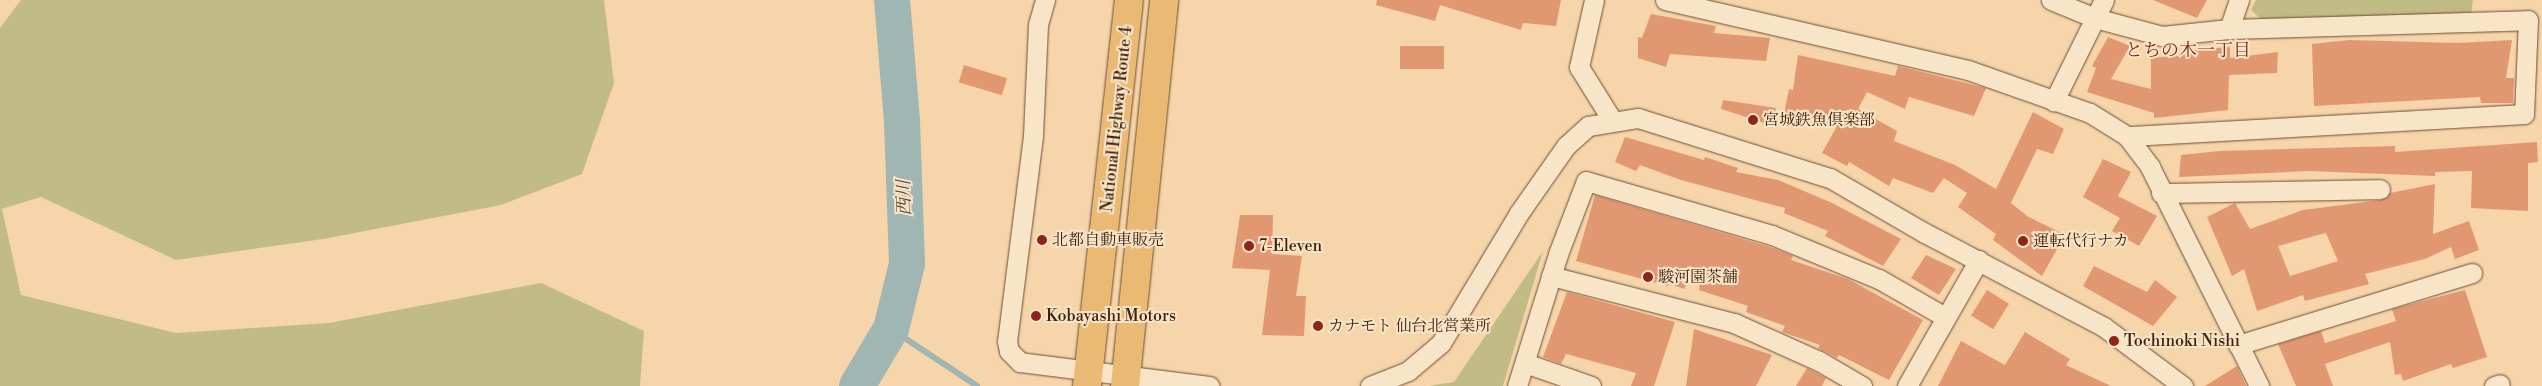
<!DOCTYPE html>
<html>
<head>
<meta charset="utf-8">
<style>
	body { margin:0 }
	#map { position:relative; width:2542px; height:386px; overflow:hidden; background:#f5d5a9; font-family:"Libre Bodoni","Noto Serif JP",serif }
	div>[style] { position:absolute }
	.green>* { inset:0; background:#c1bc84 }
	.stream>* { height:6px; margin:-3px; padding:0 3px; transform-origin:3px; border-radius:3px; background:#a0b6b3 }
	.river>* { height:36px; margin:-18px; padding:0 18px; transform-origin:18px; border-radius:18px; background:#a0b6b3 }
	.building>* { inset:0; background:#e29773; transform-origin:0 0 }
	.roads { filter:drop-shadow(0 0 1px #6e4d35) drop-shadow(0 0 1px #6e4d35) }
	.street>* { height:19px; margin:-9.5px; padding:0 9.5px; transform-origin:9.5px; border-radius:9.5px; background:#f8e4c7 }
	.highway>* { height:28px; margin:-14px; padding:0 14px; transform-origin:14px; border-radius:14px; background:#eaba74 }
	.dots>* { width:14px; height:14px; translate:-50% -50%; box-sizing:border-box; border:2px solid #f8e4c7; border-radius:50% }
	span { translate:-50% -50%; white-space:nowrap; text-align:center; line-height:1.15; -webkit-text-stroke:4px #f8e4c7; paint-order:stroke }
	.street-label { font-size:16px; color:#41200e }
	.poi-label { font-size:16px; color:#41200e }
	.left { translate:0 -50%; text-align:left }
	.neighbourhood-label { font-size:18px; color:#7a1f14 }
	.water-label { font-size:18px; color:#594637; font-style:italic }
</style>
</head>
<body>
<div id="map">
	<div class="green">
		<i style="clip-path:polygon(21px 0,604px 0,614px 83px,582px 174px,501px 205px,323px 239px,176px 260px,41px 197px,2px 209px,21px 295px,176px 333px,329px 323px,541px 283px,644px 331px,640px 386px,0 386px,0 28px)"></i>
		<i style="clip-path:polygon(2256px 0,2473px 0,2471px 15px,2263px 21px,2251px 10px)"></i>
		<i style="clip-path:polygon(1543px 251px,1503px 386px,1428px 386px,1454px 382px)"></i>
	</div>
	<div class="stream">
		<i style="left:891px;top:329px;width:103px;rotate:33.5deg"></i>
	</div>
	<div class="river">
		<i style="left:857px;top:386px;width:66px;rotate:-59.2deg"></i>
		<i style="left:891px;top:329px;width:67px;rotate:-76.2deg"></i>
		<i style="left:907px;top:264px;width:143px;rotate:-92deg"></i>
		<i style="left:902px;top:121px;width:121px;rotate:-94.7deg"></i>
	</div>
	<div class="building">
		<i style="clip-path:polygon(1377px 0,1561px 0,1556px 26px,1523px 23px,1521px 30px,1440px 5px,1435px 21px,1376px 5px)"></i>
		<i style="clip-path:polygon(2153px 0,2207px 0,2197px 18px)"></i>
		<i style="clip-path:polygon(1651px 14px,1716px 26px,1714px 33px,1770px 38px,1766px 61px,1670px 54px,1666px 67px,1638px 58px,1638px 37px,1642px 38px)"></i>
		<i style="clip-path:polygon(2108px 37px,2130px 46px,2111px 79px,2151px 89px,2151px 58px,2194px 54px,2194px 50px,2230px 47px,2230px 58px,2278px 52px,2277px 73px,2229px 75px,2228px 110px,2154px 118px,2154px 113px,2087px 92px,2096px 68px,2092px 66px)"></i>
		<i style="clip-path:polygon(2349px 40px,2458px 43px,2512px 40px,2506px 78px,2514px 78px,2513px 103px,2481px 103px,2480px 97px,2314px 106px,2312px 44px)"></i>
		<i style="left:1400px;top:46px;width:44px;height:23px"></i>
		<i style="clip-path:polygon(1798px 55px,1895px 76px,1898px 66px,1986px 88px,1974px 116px,1909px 97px,1905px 109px,1867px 92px,1858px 109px,1897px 131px,1894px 141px,1955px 165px,1996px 189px,2033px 112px,2064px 129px,2053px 154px,2037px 149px,2011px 203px,2027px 216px,2065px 235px,2042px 276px,1993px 240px,1996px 234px,1958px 207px,1967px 193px,1944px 178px,1933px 193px,1893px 178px,1889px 186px,1849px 162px,1847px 166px,1822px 153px,1837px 126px,1784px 114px,1789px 89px,1793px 90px)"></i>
		<i style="left:964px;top:65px;width:45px;height:18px;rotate:17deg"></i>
		<i style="clip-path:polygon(1723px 100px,1776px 108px,1771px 125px,1721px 109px)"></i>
		<i style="clip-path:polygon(1625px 137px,1704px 160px,1705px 157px,1738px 168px,1736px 172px,1778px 180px,1830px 202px,1901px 239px,1883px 266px,1825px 236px,1828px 231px,1784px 213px,1785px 208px,1681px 180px,1640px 165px,1636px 171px,1615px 162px)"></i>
		<i style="clip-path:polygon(2537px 142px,2538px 162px,2528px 163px,2528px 211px,2471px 208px,2472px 171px,2435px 172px,2435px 176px,2310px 171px,2179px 177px,2181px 155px,2220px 151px,2395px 146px,2395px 152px)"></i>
		<i style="clip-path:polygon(2103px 159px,2131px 172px,2118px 196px,2157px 216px,2139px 246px,2112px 231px,2120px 218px,2083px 197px)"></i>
		<i style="clip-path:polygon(evenodd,2435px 184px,2433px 234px,2469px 221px,2479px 250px,2455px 259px,2451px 247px,2425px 259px,2365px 274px,2369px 284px,2305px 301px,2303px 295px,2257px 311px,2244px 269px,2232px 276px,2207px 217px,2235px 203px,2250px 229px,2303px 210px,2381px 200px,2390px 193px,2435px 184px,2326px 233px,2338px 261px,2290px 276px,2278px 246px,2326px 233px)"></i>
		<i style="clip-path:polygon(1595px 195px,1773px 248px,1793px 256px,1791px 260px,1848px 279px,1923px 320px,1889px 380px,1839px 355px,1837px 358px,1818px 348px,1820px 345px,1782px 332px,1785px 326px,1746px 312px,1748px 306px,1699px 290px,1700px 281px,1690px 278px,1684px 289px,1669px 283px,1668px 286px,1576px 261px)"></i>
		<i style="clip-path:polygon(1240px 215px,1273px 215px,1272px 254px,1302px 256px,1296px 296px,1306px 296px,1304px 336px,1262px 335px,1270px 270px,1232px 268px)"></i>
		<i style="clip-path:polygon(1926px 255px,1956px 269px,1939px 295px,1911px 278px)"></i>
		<i style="clip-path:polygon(2094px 266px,2147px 292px,2155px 280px,2177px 297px,2153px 326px,2083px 286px)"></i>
		<i style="left:1987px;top:290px;width:26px;height:30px;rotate:32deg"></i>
		<i style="clip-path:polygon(2465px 290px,2487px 357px,2453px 368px,2451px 364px,2403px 381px,2401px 374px,2395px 375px,2390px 342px,2325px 364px,2333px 386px,2296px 386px,2278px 344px,2321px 331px,2325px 343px,2396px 321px,2392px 309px)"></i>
		<i style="clip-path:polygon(1567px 292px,1675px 322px,1654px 386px,1631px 386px,1636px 373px,1566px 354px,1561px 364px,1543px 357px)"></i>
		<i style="clip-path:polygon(1694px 329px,1772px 355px,1756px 386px,1686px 386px)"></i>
		<i style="clip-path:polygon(2025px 332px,2070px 359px,2066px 365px,2111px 386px,1938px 386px,1961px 341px,2005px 365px)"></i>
		<i style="clip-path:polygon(2237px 366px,2246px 386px,2205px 386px)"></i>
		<i style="clip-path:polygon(1807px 368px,1826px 378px,1822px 386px,1796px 386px)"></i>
	</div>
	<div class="roads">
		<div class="street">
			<i style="left:1045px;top:0;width:26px;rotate:106deg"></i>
			<i style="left:1038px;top:25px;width:111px;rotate:92.6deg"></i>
			<i style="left:1033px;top:136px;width:207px;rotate:97.2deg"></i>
			<i style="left:1007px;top:341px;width:10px;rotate:79deg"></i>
			<i style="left:1009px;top:351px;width:16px;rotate:45deg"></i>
			<i style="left:1020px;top:362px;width:191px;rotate:7.2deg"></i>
			<i style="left:1594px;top:0;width:69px;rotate:102.6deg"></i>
			<i style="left:1579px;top:67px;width:62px;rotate:58.1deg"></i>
			<i style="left:1665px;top:0;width:311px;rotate:13deg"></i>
			<i style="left:1968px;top:70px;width:129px;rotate:19.4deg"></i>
			<i style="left:2090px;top:113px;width:44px;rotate:31.9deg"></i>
			<i style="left:2127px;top:136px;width:39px;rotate:53deg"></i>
			<i style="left:2150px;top:167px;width:245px;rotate:63.5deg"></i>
			<i style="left:2051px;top:0;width:48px;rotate:22.2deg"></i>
			<i style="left:2095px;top:18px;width:93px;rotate:116.3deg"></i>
			<i style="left:2104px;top:0;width:20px;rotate:117deg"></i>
			<i style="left:2095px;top:18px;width:69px;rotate:15deg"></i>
			<i style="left:2162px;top:36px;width:67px;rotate:-6deg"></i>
			<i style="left:2229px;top:29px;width:299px;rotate:-1.7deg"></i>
			<i style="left:2528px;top:20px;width:94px;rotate:92.4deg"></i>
			<i style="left:2524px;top:114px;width:398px;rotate:176.8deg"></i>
			<i style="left:2229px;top:29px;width:31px;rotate:-71deg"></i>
			<i style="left:2161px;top:193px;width:219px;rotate:-1deg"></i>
			<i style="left:1551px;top:276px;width:189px;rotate:14.4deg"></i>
			<i style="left:1734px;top:323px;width:93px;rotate:24.1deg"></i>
			<i style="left:1819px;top:361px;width:50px;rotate:30.2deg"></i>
			<i style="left:2238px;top:345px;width:245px;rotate:-17.1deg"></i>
			<i style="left:1525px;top:363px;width:70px;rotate:19.2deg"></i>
			<i style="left:1370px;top:386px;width:41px;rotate:-21.5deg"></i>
			<i style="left:1408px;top:371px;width:43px;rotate:-40.3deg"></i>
			<i style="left:1441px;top:343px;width:152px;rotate:-59deg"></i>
			<i style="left:1519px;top:213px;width:82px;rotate:-55deg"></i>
			<i style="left:1566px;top:146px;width:30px;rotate:-42deg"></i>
			<i style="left:1588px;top:126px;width:51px;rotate:-9.1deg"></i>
			<i style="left:1638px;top:118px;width:201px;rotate:17.4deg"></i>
			<i style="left:1830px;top:178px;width:110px;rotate:30.1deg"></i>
			<i style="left:1925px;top:233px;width:202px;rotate:27.7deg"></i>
			<i style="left:2104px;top:327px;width:99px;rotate:36.8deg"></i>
			<i style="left:1517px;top:386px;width:138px;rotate:-72.7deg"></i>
			<i style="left:1558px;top:254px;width:78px;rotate:-69deg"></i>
			<i style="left:1586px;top:181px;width:194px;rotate:16.2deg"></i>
			<i style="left:1772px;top:235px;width:116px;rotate:22.4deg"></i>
			<i style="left:1879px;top:279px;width:76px;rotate:29.9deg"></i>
			<i style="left:1907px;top:386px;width:145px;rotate:-60.3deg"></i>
			<i style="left:2494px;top:386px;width:6px;rotate:-18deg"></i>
		</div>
		<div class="highway">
			<i style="left:1087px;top:386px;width:388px;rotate:-83.8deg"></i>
			<i style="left:1125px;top:386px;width:388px;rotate:-84.2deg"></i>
		</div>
	</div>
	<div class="dots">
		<i style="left:1753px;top:120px;background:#8f2418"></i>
		<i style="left:1042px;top:240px;background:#8f2418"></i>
		<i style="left:2023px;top:241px;background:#8f2418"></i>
		<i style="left:1249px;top:246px;background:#8f2418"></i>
		<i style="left:1648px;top:277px;background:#8f2418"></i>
		<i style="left:1036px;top:316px;background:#8f2418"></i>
		<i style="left:1318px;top:326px;background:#8f2418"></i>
		<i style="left:2114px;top:341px;background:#8f2418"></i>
	</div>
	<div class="street-label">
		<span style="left:1117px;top:119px;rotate:-84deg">National Highway Route 4</span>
	</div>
	<div class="poi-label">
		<span class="left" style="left:1763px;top:120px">宮城鉄魚倶楽部</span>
		<span class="left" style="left:1052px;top:240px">北都自動車販売</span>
		<span class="left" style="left:2033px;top:241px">運転代行ナカ</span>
		<span class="left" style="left:1259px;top:246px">7-Eleven</span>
		<span class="left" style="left:1658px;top:277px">駿河園茶舗</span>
		<span class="left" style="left:1046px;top:316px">Kobayashi Motors</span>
		<span class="left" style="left:1328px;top:326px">カナモト 仙台北営業所</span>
		<span class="left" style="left:2124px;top:341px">Tochinoki Nishi</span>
	</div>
	<div class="neighbourhood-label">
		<span style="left:2188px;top:51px">とちの木一丁目</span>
	</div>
	<div class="water-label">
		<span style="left:905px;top:198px;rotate:-92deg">西川</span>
	</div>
</div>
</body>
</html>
